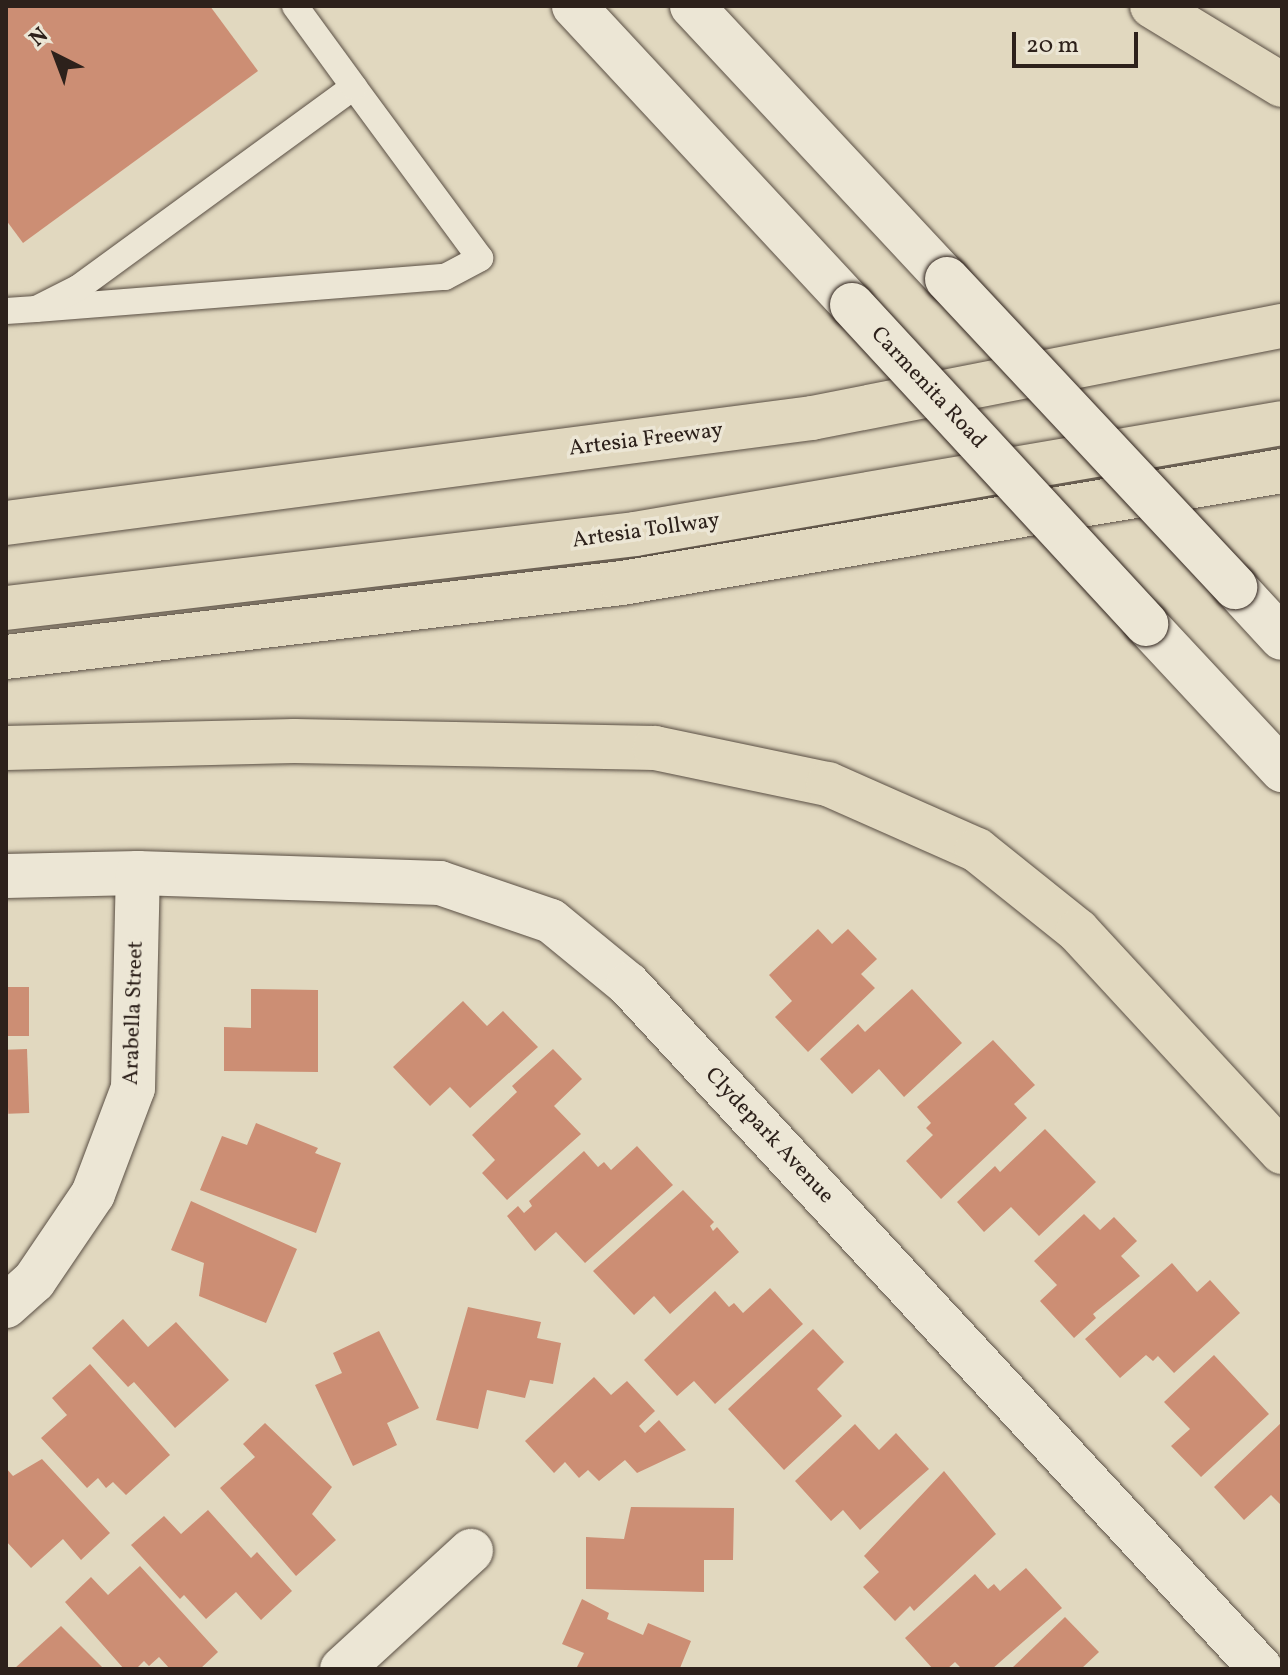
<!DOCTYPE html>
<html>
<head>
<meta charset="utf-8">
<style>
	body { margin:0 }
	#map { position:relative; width:1288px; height:1675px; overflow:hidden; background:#e1d8bf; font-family:Vollkorn,serif }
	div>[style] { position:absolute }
	.building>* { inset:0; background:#cc8e74; transform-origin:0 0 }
	.roads { filter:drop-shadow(0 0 2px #5a4f44) drop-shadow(0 0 2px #5a4f44) }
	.service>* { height:26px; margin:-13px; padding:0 13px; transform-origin:13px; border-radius:13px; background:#ece6d5 }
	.minor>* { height:44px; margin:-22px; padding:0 22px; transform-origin:22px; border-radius:22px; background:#ece6d5 }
	.secondary>* { height:44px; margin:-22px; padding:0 22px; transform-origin:22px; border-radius:22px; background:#ece6d5 }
	.motorway>* { height:44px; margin:-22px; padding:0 22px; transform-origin:22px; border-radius:22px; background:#e1d8bf }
	.bridges { filter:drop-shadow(0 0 2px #2d211b) drop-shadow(0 0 2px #2d211b) }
	.secondary-bridge>* { height:44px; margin:-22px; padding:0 22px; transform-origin:22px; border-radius:22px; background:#ece6d5 }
	span { translate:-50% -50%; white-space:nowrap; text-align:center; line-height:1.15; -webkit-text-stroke:7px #ece6d5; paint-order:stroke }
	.street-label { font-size:22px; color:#2d211b }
	.frame { position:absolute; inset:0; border:8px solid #2d211b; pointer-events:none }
	.north { position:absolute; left:16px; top:16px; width:80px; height:80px; -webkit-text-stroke:6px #ece6d5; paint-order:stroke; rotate:318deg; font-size:22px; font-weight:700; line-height:32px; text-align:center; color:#2d211b }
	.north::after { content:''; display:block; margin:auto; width:28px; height:36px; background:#2d211b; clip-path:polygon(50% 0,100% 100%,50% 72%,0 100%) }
	.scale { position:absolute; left:1012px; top:32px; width:126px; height:36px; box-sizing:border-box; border:4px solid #2d211b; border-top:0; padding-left:10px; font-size:24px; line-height:28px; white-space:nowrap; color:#2d211b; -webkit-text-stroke:6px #ece6d5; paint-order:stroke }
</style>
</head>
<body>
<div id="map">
	<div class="building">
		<i style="clip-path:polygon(6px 6px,210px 6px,258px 71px,23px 243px,6px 220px)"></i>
		<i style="clip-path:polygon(818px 929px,832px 944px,848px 929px,877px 959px,861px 974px,875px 988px,808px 1052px,775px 1017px,792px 1001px,769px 975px)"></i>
		<i style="left:6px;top:987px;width:23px;height:49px"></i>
		<i style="clip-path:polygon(251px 989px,318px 990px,318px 1072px,224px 1071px,224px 1027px,251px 1028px)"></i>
		<i style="clip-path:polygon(912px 989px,962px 1043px,904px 1097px,879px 1069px,852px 1094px,820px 1059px,858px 1024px,865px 1032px)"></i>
		<i style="clip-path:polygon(463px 1001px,487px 1026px,503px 1011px,538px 1047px,470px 1108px,450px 1087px,430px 1106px,393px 1067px)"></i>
		<i style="clip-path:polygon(993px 1040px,1035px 1085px,1014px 1104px,1027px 1118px,941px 1199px,906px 1161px,933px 1135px,926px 1128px,931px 1123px,917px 1107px)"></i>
		<i style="left:27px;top:1049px;width:64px;height:21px;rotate:88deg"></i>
		<i style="clip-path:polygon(553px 1049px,582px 1079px,554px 1106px,581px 1134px,507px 1200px,482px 1173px,495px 1160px,472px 1135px,517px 1092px,512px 1086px)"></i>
		<i style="clip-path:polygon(256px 1123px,318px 1148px,315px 1153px,341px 1163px,316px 1233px,200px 1190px,222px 1136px,247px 1145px)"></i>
		<i style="clip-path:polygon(1045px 1129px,1096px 1182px,1039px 1236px,1011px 1207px,984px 1232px,957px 1202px,995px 1166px,1000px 1172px)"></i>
		<i style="clip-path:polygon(637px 1146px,673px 1185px,585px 1263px,556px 1232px,535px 1251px,507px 1216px,518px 1206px,524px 1213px,532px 1206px,529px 1201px,584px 1151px,598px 1167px,604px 1162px,611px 1170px)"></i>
		<i style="clip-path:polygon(683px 1190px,714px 1222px,710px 1226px,713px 1231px,717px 1227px,739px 1252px,670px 1314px,654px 1296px,634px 1315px,593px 1271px)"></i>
		<i style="clip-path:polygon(191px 1201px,297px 1249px,266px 1323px,199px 1296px,204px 1263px,171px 1250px)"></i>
		<i style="clip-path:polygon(1084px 1214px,1100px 1230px,1114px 1217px,1137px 1241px,1121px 1256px,1140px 1276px,1093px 1314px,1096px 1318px,1074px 1338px,1040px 1301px,1057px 1285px,1034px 1261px)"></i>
		<i style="clip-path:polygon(1172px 1263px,1197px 1292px,1210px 1280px,1240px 1313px,1174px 1373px,1158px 1356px,1153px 1361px,1146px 1355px,1120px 1378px,1085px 1339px)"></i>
		<i style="clip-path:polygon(770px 1288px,803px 1324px,715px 1404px,694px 1381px,677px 1396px,644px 1360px,715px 1291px,729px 1307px,734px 1303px,743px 1313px)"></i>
		<i style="clip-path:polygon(468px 1307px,541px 1322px,537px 1338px,561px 1343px,553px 1384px,530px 1380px,525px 1398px,487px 1390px,478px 1429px,436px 1420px)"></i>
		<i style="clip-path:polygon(123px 1319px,148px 1347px,176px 1322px,229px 1380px,175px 1428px,134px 1382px,128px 1387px,92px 1348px)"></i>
		<i style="clip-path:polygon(813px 1329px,844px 1362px,817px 1389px,842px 1416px,784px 1470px,728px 1409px)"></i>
		<i style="clip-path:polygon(379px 1331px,419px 1408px,387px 1423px,397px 1445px,353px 1466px,315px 1385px,342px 1373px,333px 1353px)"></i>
		<i style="clip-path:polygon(1214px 1355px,1269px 1414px,1201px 1477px,1171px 1446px,1190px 1429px,1164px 1402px)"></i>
		<i style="clip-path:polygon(90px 1364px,170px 1455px,126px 1495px,113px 1482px,106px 1488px,98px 1478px,87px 1488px,41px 1438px,67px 1415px,52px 1398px)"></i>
		<i style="clip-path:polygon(594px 1377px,611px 1395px,627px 1381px,655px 1411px,639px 1426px,645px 1433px,659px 1420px,686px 1450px,637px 1473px,625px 1460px,599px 1481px,588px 1470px,579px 1478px,565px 1462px,554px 1473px,525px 1441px)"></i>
		<i style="clip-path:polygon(1282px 1422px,1282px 1506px,1271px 1495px,1244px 1520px,1214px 1487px)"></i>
		<i style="clip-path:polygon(265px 1423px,332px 1487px,312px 1514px,336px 1540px,296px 1576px,220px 1488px,255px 1457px,243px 1444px)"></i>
		<i style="clip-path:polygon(855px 1424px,879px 1450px,896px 1433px,929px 1469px,860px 1530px,843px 1510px,831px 1521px,795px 1481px)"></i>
		<i style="clip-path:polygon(42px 1459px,110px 1533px,81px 1560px,63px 1539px,31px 1568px,6px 1541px,6px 1468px,13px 1476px)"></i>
		<i style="clip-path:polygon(944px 1471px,996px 1534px,914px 1611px,910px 1606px,895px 1621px,863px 1587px,879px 1572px,864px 1556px)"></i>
		<i style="clip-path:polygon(631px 1507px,734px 1508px,733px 1560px,704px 1560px,704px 1592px,586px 1589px,586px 1537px,624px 1539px)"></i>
		<i style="clip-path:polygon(208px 1510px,251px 1558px,257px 1552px,292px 1591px,261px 1620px,236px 1592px,206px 1619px,184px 1595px,180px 1599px,131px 1545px,164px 1516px,181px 1534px)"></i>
		<i style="clip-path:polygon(140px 1566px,218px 1652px,200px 1669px,170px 1669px,159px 1657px,149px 1666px,144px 1661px,136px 1669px,124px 1669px,65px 1602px,91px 1577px,108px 1595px)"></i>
		<i style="clip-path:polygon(1026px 1568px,1062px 1608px,992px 1669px,962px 1669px,955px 1662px,947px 1669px,933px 1669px,905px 1638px,975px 1574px,988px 1589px,994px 1584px,1000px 1591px)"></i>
		<i style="clip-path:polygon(582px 1599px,609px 1613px,607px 1619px,643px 1635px,648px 1623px,691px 1641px,680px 1668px,576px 1669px,584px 1653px,562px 1644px)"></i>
		<i style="clip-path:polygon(1065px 1617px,1099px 1652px,1081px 1669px,1011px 1669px)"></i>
		<i style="clip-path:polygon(61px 1626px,104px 1669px,14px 1669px)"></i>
	</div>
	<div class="roads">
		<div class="service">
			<i style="left:36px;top:309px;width:410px;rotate:-4.5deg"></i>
			<i style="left:445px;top:277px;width:40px;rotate:-28deg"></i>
			<i style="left:480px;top:258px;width:212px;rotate:-126.4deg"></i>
			<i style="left:6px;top:311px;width:30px;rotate:-4deg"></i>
			<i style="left:36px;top:309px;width:47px;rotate:-26.6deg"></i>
			<i style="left:78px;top:288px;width:341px;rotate:-36.1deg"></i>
			<i style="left:354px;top:87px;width:100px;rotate:-126.1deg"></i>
		</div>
		<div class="minor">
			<i style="left:6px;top:876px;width:132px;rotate:-1.3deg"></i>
			<i style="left:138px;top:873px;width:302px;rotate:1.9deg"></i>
			<i style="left:440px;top:883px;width:117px;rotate:18.9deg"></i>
			<i style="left:551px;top:921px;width:99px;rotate:39.3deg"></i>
			<i style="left:628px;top:984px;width:933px;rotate:47.26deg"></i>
			<i style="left:6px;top:1306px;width:38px;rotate:-42deg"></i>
			<i style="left:34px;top:1281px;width:105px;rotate:-55.9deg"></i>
			<i style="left:93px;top:1194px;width:113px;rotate:-69.3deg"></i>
			<i style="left:133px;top:1088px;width:215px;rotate:-88.7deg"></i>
			<i style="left:342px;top:1669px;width:175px;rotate:-42.5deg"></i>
		</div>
		<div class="secondary">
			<i style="left:574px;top:6px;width:408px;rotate:47.1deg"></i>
			<i style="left:692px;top:6px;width:374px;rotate:47deg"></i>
			<i style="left:1235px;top:587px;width:69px;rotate:47.3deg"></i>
			<i style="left:1146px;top:624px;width:200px;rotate:47deg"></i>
		</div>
		<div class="motorway">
			<i style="left:1152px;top:6px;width:152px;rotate:31.3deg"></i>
			<i style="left:6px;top:523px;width:813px;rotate:-7.42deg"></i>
			<i style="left:812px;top:418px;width:479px;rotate:-11.1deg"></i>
			<i style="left:6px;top:608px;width:633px;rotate:-6.71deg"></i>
			<i style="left:635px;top:534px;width:656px;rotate:-9.73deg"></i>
			<i style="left:6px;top:657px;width:620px;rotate:-6.85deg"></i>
			<i style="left:622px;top:583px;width:669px;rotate:-9.63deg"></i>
			<i style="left:6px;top:748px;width:288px;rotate:-1.4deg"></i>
			<i style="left:294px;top:741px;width:361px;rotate:1.1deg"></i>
			<i style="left:655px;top:748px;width:177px;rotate:11.8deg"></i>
			<i style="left:828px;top:784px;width:163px;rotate:23.9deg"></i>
			<i style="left:977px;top:850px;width:129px;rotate:38.7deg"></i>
			<i style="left:1078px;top:931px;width:301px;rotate:47.3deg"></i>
		</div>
	</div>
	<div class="bridges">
		<div class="secondary-bridge">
			<i style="left:947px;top:279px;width:422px;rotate:46.9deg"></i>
			<i style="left:852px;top:305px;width:434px;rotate:47.3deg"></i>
		</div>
	</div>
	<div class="street-label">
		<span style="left:928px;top:388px;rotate:47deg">Carmenita Road</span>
		<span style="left:646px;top:440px;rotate:-7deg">Artesia Freeway</span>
		<span style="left:646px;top:531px;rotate:-8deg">Artesia Tollway</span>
		<span style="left:134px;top:1013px;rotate:-88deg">Arabella Street</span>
		<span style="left:769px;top:1136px;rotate:47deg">Clydepark Avenue</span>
	</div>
	<div class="frame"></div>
	<div class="north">N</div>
	<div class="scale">20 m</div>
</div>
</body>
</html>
